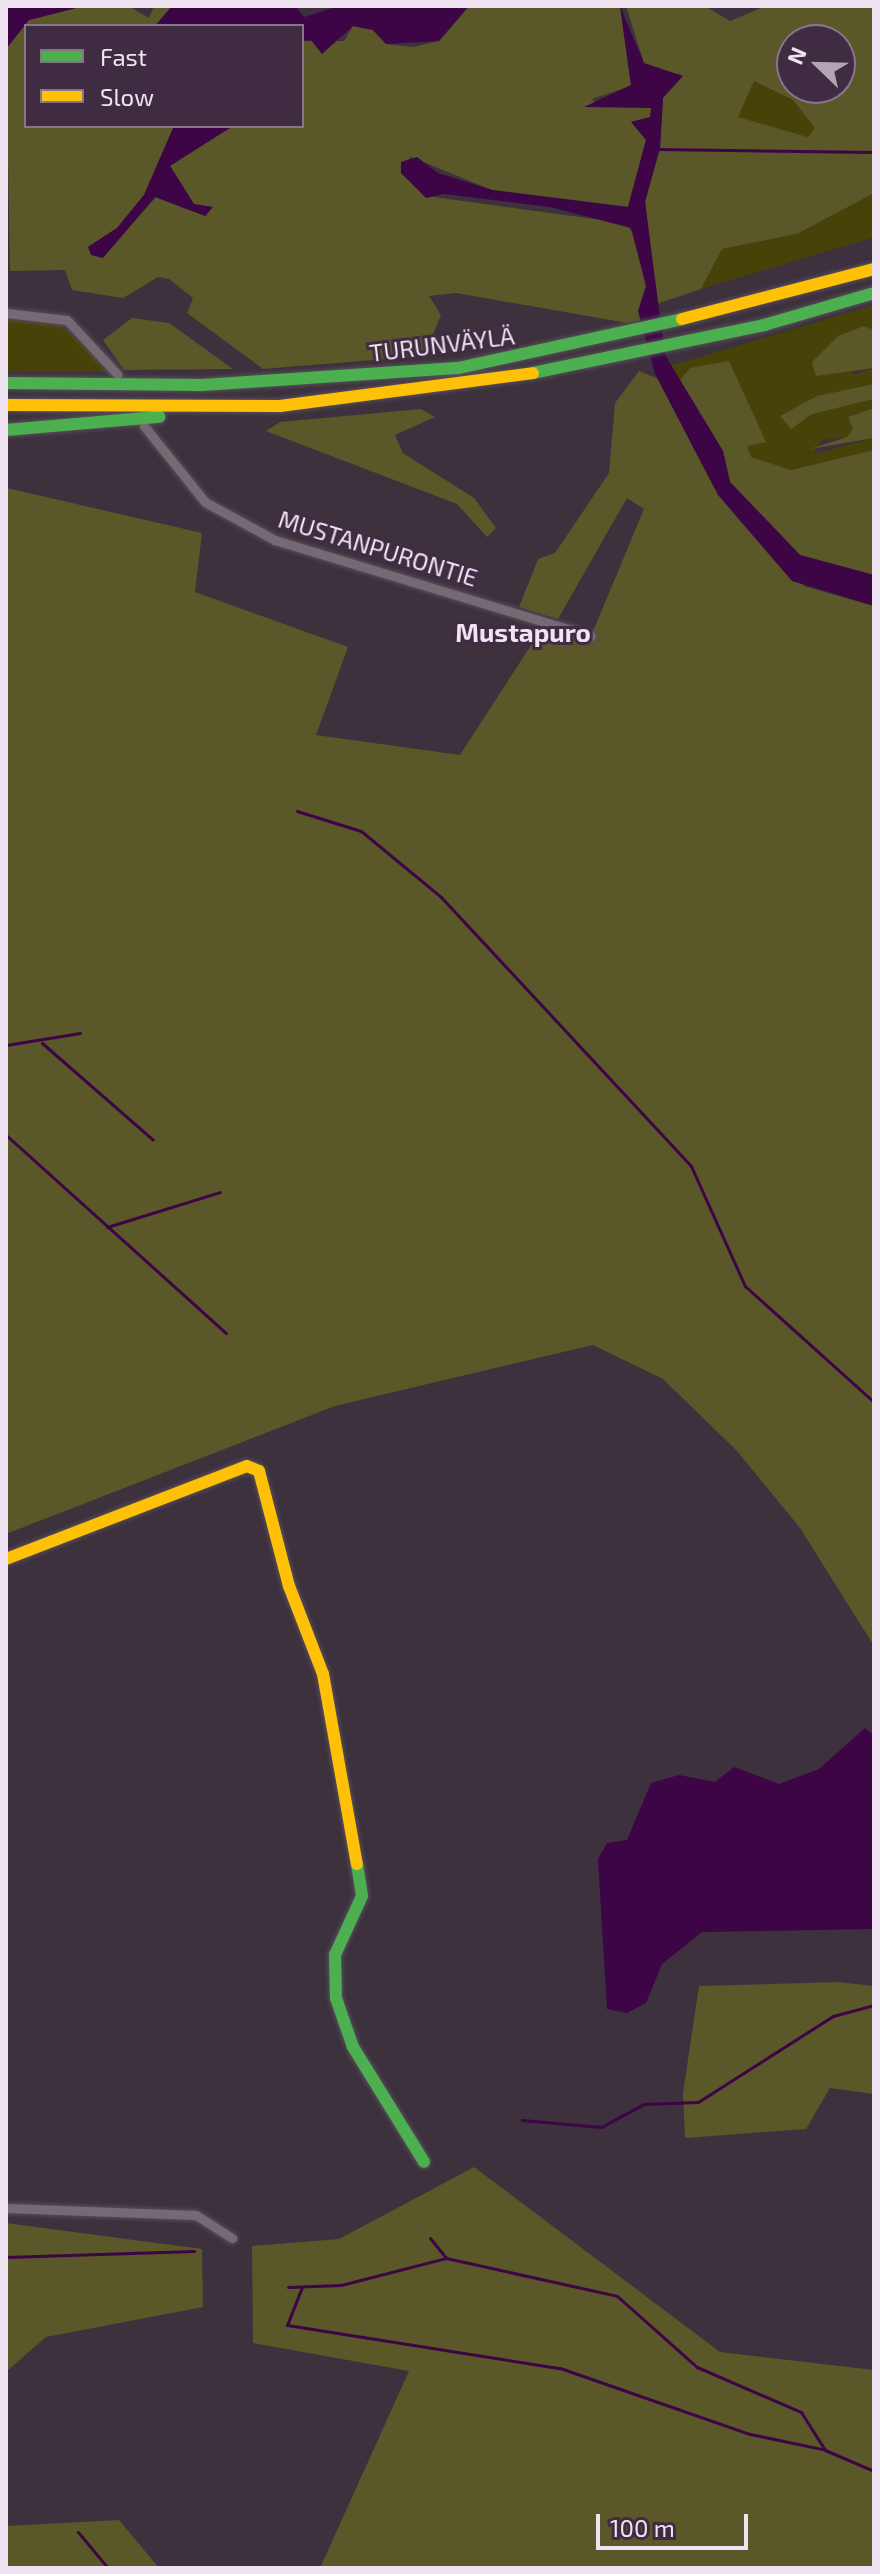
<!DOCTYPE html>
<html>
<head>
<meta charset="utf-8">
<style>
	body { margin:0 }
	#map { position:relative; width:880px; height:2574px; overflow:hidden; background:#3c313d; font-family:"Exo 2",sans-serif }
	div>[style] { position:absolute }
	.green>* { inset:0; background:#474308 }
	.forest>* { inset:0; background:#5a5728 }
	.water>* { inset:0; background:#3d0446 }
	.stream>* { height:3px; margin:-1.5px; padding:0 1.5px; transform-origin:1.5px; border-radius:1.5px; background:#3d0446 }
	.roads { filter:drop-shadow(0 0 2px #584e59) drop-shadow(0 0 2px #584e59) }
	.street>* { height:9px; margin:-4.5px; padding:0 4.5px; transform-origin:4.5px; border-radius:4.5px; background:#736a74 }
	.fast>* { height:12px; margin:-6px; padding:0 6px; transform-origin:6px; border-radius:6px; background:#4caf50 }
	.slow>* { height:12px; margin:-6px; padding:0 6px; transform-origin:6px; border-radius:6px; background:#ffc107 }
	span { translate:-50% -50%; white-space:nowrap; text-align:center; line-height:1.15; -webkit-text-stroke:6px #3f2c42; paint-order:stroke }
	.street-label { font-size:24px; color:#f0e4f2 }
	.neighbourhood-label { font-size:26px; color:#f0e4f2; font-weight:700 }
	.frame { position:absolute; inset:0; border:8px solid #f0e4f2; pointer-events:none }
	.legend { position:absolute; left:24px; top:24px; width:280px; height:104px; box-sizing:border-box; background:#3f2c42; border:2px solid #867688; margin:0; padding:10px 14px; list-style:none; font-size:24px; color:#f0e4f2 }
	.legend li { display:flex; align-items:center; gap:16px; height:40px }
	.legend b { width:40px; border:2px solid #867688 }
	.north { position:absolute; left:776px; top:24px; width:80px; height:80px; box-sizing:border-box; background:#3f2c42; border:2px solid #867688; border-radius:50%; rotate:293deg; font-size:22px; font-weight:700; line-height:32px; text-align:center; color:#f0e4f2 }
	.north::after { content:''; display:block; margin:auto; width:28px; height:36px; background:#b1a5b3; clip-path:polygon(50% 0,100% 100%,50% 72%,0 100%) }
	.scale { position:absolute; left:596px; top:2514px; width:152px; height:36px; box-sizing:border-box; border:4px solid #f0e4f2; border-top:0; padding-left:10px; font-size:24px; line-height:28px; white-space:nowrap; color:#f0e4f2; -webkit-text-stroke:6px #3f2c42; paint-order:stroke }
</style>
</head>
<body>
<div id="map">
	<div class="green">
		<i style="clip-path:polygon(754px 81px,793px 100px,815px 128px,809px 137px,737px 117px)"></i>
		<i style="clip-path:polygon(874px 193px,874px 237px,701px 289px,722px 249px,797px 234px)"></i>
		<i style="clip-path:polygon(874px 305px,874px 330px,864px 326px,850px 367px,853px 375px,874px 368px,874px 384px,817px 396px,805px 423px,811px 414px,874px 399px,874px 408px,848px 417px,853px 429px,847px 437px,821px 440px,814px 454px,874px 438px,874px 450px,791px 470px,751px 457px,747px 446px,765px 442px,690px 368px,680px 380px,670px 366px)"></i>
		<i style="clip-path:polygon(6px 319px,57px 323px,95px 352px,108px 372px,6px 372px)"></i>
	</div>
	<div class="forest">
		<i style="clip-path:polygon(84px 6px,128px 6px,149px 18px,154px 6px,172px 6px,155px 26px,26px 26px,26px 126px,174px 126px,144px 195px,117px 228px,88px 247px,102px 258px,156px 197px,206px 216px,212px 207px,194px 204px,170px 166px,186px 155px,233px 126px,302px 126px,302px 41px,344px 41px,353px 26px,373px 30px,386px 44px,413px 47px,439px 41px,469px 6px,620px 6px,631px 86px,592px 99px,598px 106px,651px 107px,651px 117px,632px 122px,646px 140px,628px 207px,492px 190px,411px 157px,400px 167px,434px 197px,624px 223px,637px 237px,646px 287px,642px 320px,627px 323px,456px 293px,429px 296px,441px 315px,424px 356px,263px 369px,187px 313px,193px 298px,169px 279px,158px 277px,123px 298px,72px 290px,65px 270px,10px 271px,6px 49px,29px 20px)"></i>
		<i style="clip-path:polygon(evenodd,626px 6px,705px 6px,730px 21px,766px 6px,874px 6px,874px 193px,797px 234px,722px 249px,701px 289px,657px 304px,645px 201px,660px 148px,663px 98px,681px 74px,665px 76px,644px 63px,626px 6px,792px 40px,840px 40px,840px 88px,792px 88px,792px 40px,626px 6px,754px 81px,793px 100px,815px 128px,808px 137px,738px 117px,754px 81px)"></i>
		<i style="clip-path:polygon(132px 318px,169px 323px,233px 369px,124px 370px,103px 340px)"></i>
		<i style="clip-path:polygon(864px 326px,874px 330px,874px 368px,816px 376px,812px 362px,838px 336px)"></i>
		<i style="clip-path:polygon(729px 361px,766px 442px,747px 446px,751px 457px,791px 470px,874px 450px,874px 575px,800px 555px,730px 482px,723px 451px,680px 380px,690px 368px)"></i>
		<i style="clip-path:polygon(639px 371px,659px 379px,705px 470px,804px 586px,874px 606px,874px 1646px,800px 1528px,737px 1451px,663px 1379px,593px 1345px,335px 1406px,6px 1534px,7px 488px,202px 533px,195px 592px,348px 647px,316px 735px,460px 755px,546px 622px,591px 636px,644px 509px,627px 498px,558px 619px,519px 607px,538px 559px,555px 553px,609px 473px,615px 403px)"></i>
		<i style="clip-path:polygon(874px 384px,874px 399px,812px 414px,791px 429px,780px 416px,817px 396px)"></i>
		<i style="clip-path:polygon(874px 408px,874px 438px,810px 449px,847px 437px,853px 429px,848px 417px)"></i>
		<i style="clip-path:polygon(421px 409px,435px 417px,395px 435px,403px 453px,474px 498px,496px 528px,487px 537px,457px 504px,266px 431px,280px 422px)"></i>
		<i style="clip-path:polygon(838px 1982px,874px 1986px,874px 2094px,830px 2088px,806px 2129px,685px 2138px,683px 2093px,699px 1986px)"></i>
		<i style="clip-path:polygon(474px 2167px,720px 2352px,874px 2370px,874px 2568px,320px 2568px,409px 2371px,253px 2343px,252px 2246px,339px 2239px)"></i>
		<i style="clip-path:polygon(6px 2223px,202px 2249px,203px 2307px,46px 2337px,6px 2372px)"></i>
		<i style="clip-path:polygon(119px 2520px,159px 2568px,6px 2568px,6px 2526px)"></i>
	</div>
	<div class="water">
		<i style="clip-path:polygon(6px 6px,84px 6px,29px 20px,6px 49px)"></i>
		<i style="clip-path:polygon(172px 6px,295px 6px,304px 17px,339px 6px,469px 6px,439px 41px,386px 44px,373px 30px,353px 26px,322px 54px,311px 40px,302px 41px,302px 26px,155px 26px)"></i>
		<i style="clip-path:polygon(620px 6px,644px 63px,683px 76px,663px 98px,660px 148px,645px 202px,665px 355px,723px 451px,730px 482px,800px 555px,874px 575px,874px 606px,792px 581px,718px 495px,655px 374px,638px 311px,646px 286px,631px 228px,550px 207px,444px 194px,426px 198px,401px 173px,401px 162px,417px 157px,438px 173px,492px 190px,628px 207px,646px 140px,631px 122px,650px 117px,651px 108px,584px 107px,631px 85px)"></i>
		<i style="clip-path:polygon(174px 126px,233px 126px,170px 166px,194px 204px,213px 207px,205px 216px,155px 197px,103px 258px,91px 255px,88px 247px,117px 228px,144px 195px)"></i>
		<i style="clip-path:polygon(865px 1728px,874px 1735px,874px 1929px,702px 1932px,662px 1964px,646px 2003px,627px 2013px,607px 2009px,598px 1859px,607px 1843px,627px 1840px,651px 1783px,679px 1775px,715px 1782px,734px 1767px,779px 1784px,819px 1769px)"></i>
	</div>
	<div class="stream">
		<i style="left:658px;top:149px;width:216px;rotate:0.8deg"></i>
		<i style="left:297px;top:811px;width:67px;rotate:17.4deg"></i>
		<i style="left:361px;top:831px;width:104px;rotate:39.5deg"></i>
		<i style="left:441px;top:897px;width:367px;rotate:47.1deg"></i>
		<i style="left:691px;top:1166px;width:132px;rotate:65.8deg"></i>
		<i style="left:745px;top:1286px;width:173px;rotate:42deg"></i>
		<i style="left:42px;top:1043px;width:147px;rotate:41.1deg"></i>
		<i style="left:6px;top:1045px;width:75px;rotate:-9.2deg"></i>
		<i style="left:6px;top:1135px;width:296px;rotate:42deg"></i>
		<i style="left:107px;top:1227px;width:118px;rotate:-17.2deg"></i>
		<i style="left:522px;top:2120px;width:79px;rotate:5.1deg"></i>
		<i style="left:601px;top:2127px;width:49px;rotate:-28.1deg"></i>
		<i style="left:644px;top:2104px;width:54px;rotate:-2.1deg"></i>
		<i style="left:698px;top:2102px;width:160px;rotate:-32.5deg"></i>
		<i style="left:833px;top:2016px;width:42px;rotate:-15deg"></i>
		<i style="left:430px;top:2238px;width:26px;rotate:51deg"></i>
		<i style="left:6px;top:2257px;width:188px;rotate:-1.8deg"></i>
		<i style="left:288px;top:2287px;width:53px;rotate:-2.2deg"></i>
		<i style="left:341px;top:2285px;width:108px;rotate:-14.4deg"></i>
		<i style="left:446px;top:2258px;width:175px;rotate:12.5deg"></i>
		<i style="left:617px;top:2296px;width:107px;rotate:41.6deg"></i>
		<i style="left:697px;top:2367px;width:113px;rotate:23.4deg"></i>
		<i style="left:801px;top:2412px;width:45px;rotate:57.7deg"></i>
		<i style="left:825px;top:2450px;width:53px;rotate:23.2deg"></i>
		<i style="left:302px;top:2287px;width:41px;rotate:111.5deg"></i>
		<i style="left:287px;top:2325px;width:276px;rotate:9deg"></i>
		<i style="left:560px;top:2368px;width:201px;rotate:19.2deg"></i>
		<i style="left:750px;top:2434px;width:74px;rotate:11.8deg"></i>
		<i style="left:78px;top:2532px;width:47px;rotate:50.2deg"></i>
	</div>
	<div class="roads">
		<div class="street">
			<i style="left:6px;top:313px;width:61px;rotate:6.5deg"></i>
			<i style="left:67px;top:320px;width:74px;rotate:47.2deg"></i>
			<i style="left:144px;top:426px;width:97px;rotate:51.2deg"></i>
			<i style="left:205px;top:502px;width:80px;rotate:28.5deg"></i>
			<i style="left:275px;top:540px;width:330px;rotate:16.9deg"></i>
			<i style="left:6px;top:2208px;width:190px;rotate:2.1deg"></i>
			<i style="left:196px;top:2215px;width:43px;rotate:32.6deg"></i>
		</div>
		<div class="fast">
			<i style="left:533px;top:373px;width:236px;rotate:-11.7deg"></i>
			<i style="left:764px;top:325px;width:115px;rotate:-16.2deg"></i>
			<i style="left:6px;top:383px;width:195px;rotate:0.6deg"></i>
			<i style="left:201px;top:385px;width:258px;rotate:-3.8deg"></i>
			<i style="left:458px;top:368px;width:229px;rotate:-12.3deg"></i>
			<i style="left:6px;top:430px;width:154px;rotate:-4.9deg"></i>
			<i style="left:357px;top:1864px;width:32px;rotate:81deg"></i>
			<i style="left:362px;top:1896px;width:65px;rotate:114.6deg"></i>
			<i style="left:335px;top:1955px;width:43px;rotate:88.7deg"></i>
			<i style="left:336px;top:1998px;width:52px;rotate:70.9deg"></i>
			<i style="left:353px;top:2047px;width:135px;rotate:58.3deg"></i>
		</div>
		<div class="slow">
			<i style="left:682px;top:319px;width:198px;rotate:-14.6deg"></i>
			<i style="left:6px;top:405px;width:274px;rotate:0.2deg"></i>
			<i style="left:280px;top:406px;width:255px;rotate:-7.4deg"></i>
			<i style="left:6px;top:1559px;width:258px;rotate:-21.1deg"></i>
			<i style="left:247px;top:1466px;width:13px;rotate:23deg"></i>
			<i style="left:259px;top:1471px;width:119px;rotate:75.4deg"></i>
			<i style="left:289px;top:1586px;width:94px;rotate:68.9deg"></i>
			<i style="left:323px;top:1674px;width:193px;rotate:79.9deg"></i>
		</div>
	</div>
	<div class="street-label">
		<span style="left:442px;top:344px;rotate:-7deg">TURUNVÄYLÄ</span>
		<span style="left:378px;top:548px;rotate:17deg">MUSTANPURONTIE</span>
	</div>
	<div class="neighbourhood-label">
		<span style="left:523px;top:632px">Mustapuro</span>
	</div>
	<div class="frame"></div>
	<ul class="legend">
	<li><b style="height:10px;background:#4caf50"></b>Fast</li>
	<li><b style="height:10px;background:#ffc107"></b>Slow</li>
	</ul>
	<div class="north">N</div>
	<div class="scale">100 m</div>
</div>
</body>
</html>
